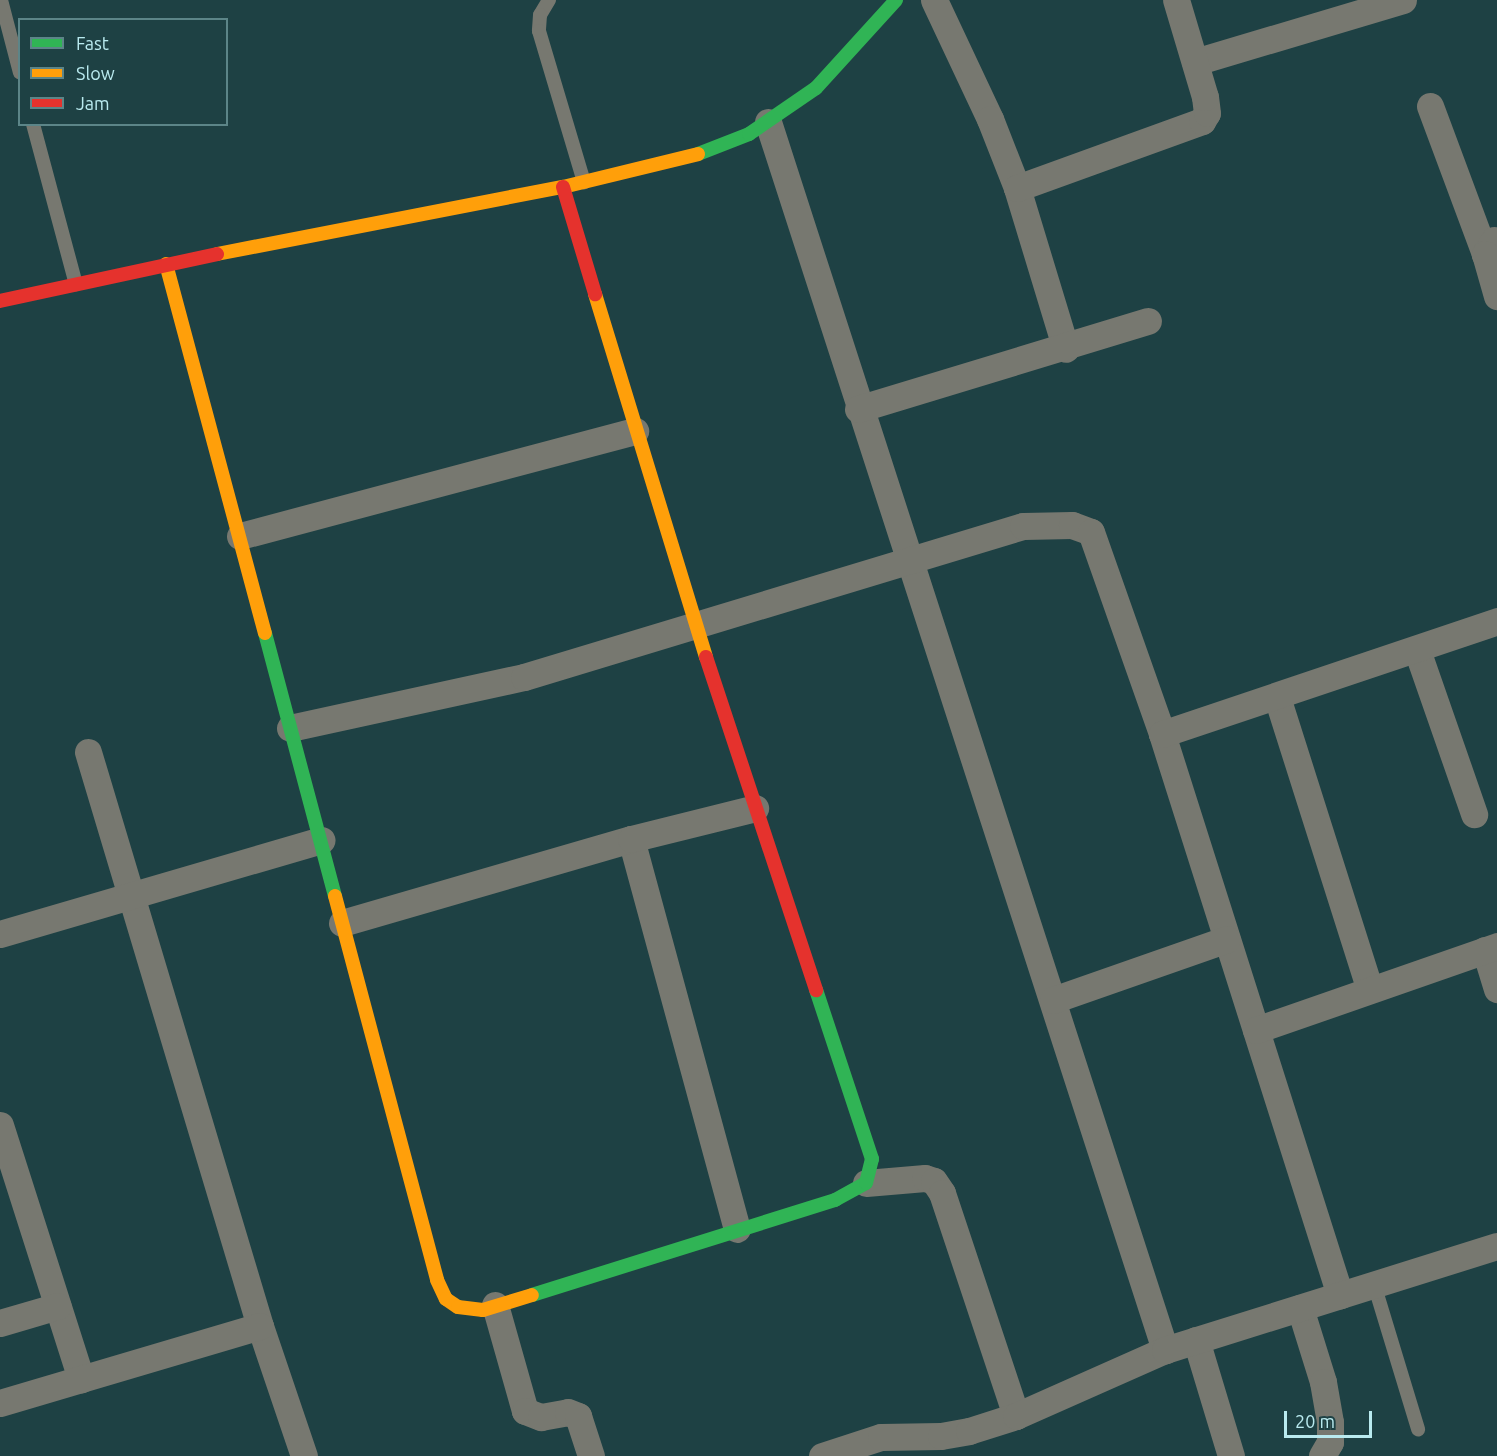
<!DOCTYPE html>
<html>
<head>
<meta charset="utf-8">
<style>
	body { margin:0 }
	#map { position:relative; width:1497px; height:1456px; overflow:hidden; background:#1e4144; font-family:Ubuntu,sans-serif }
	div>[style] { position:absolute }
	.lane>* { height:14px; margin:-7px; padding:0 7px; transform-origin:7px; border-radius:7px; background:#777870 }
	.street>* { height:27px; margin:-13.5px; padding:0 13.5px; transform-origin:13.5px; border-radius:13.5px; background:#777870 }
	.fast>* { height:14px; margin:-7px; padding:0 7px; transform-origin:7px; border-radius:7px; background:#30b455 }
	.slow>* { height:14px; margin:-7px; padding:0 7px; transform-origin:7px; border-radius:7px; background:#ff9f0a }
	.jam>* { height:14px; margin:-7px; padding:0 7px; transform-origin:7px; border-radius:7px; background:#e5322d }
	span { translate:-50% -50%; white-space:nowrap; text-align:center; line-height:1.15; -webkit-text-stroke:6px #1e4144; paint-order:stroke }
	.legend { position:absolute; left:18px; top:18px; width:210px; height:108px; box-sizing:border-box; background:#1e4144; border:2px solid #5c8588; margin:0; padding:8px 10px; list-style:none; font-size:18px; color:#b9eaef }
	.legend li { display:flex; align-items:center; gap:12px; height:30px }
	.legend b { width:30px; border:2px solid #5c8588 }
	.scale { position:absolute; left:1284px; top:1411px; width:88px; height:27px; box-sizing:border-box; border:3px solid #b9eaef; border-top:0; padding-left:8px; font-size:18px; line-height:21px; white-space:nowrap; color:#b9eaef; -webkit-text-stroke:4px #1e4144; paint-order:stroke }
</style>
</head>
<body>
<div id="map">
	<div class="lane">
		<i style="left:1px;top:0;width:75px;rotate:75.4deg"></i>
		<i style="left:549px;top:0;width:17px;rotate:121deg"></i>
		<i style="left:540px;top:15px;width:16px;rotate:94deg"></i>
		<i style="left:539px;top:31px;width:158px;rotate:73.4deg"></i>
		<i style="left:33px;top:124px;width:166px;rotate:75deg"></i>
		<i style="left:1374px;top:1284px;width:152px;rotate:73.1deg"></i>
	</div>
	<div class="street">
		<i style="left:934px;top:0;width:132px;rotate:64.8deg"></i>
		<i style="left:990px;top:119px;width:74px;rotate:68.6deg"></i>
		<i style="left:1017px;top:188px;width:168px;rotate:73.1deg"></i>
		<i style="left:1195px;top:62px;width:217px;rotate:-16.6deg"></i>
		<i style="left:1430px;top:106px;width:158px;rotate:69.6deg"></i>
		<i style="left:768px;top:122px;width:1291px;rotate:72.08deg"></i>
		<i style="left:1017px;top:188px;width:197px;rotate:-19.9deg"></i>
		<i style="left:1202px;top:121px;width:9px;rotate:-58deg"></i>
		<i style="left:1207px;top:113px;width:16px;rotate:-97deg"></i>
		<i style="left:1205px;top:97px;width:101px;rotate:-106.6deg"></i>
		<i style="left:1494px;top:240px;width:17px;rotate:123deg"></i>
		<i style="left:1485px;top:254px;width:44px;rotate:74.1deg"></i>
		<i style="left:858px;top:409px;width:303px;rotate:-16.9deg"></i>
		<i style="left:240px;top:536px;width:409px;rotate:-14.9deg"></i>
		<i style="left:1417px;top:650px;width:174px;rotate:70.8deg"></i>
		<i style="left:1277px;top:697px;width:307px;rotate:72.4deg"></i>
		<i style="left:290px;top:728px;width:239px;rotate:-12.3deg"></i>
		<i style="left:524px;top:677px;width:521px;rotate:-16.84deg"></i>
		<i style="left:1023px;top:526px;width:49px;rotate:-1.2deg"></i>
		<i style="left:1072px;top:525px;width:20px;rotate:20deg"></i>
		<i style="left:1091px;top:532px;width:214px;rotate:70.6deg"></i>
		<i style="left:1162px;top:734px;width:589px;rotate:72.4deg"></i>
		<i style="left:1162px;top:734px;width:354px;rotate:-18.6deg"></i>
		<i style="left:88px;top:752px;width:599px;rotate:73.32deg"></i>
		<i style="left:260px;top:1326px;width:137px;rotate:71.3deg"></i>
		<i style="left:631px;top:839px;width:404px;rotate:74.8deg"></i>
		<i style="left:342px;top:923px;width:301px;rotate:-16.2deg"></i>
		<i style="left:631px;top:839px;width:128px;rotate:-14deg"></i>
		<i style="left:0;top:934px;width:335px;rotate:-16.3deg"></i>
		<i style="left:1485px;top:950px;width:41px;rotate:72.9deg"></i>
		<i style="left:1053px;top:1000px;width:184px;rotate:-19.3deg"></i>
		<i style="left:1256px;top:1030px;width:255px;rotate:-19.2deg"></i>
		<i style="left:0;top:1125px;width:267px;rotate:72.3deg"></i>
		<i style="left:866px;top:1183px;width:59px;rotate:-4.8deg"></i>
		<i style="left:925px;top:1178px;width:9px;rotate:18deg"></i>
		<i style="left:934px;top:1181px;width:14px;rotate:56deg"></i>
		<i style="left:942px;top:1193px;width:235px;rotate:71.6deg"></i>
		<i style="left:495px;top:1305px;width:110px;rotate:74.2deg"></i>
		<i style="left:525px;top:1411px;width:17px;rotate:21deg"></i>
		<i style="left:541px;top:1417px;width:27px;rotate:-10deg"></i>
		<i style="left:568px;top:1412px;width:11px;rotate:22deg"></i>
		<i style="left:578px;top:1416px;width:42px;rotate:72deg"></i>
		<i style="left:1300px;top:1308px;width:77px;rotate:72.7deg"></i>
		<i style="left:1323px;top:1382px;width:41px;rotate:80.1deg"></i>
		<i style="left:1330px;top:1422px;width:20px;rotate:90deg"></i>
		<i style="left:1330px;top:1442px;width:16px;rotate:120deg"></i>
		<i style="left:0;top:1323px;width:60px;rotate:-16.3deg"></i>
		<i style="left:1196px;top:1340px;width:121px;rotate:73.2deg"></i>
		<i style="left:0;top:1403px;width:271px;rotate:-16.5deg"></i>
		<i style="left:822px;top:1456px;width:62px;rotate:-17.9deg"></i>
		<i style="left:881px;top:1437px;width:60px;rotate:-1deg"></i>
		<i style="left:941px;top:1436px;width:28px;rotate:-10deg"></i>
		<i style="left:969px;top:1431px;width:49px;rotate:-17.7deg"></i>
		<i style="left:1016px;top:1416px;width:163px;rotate:-23.9deg"></i>
		<i style="left:1165px;top:1350px;width:348px;rotate:-17.4deg"></i>
	</div>
	<div class="fast">
		<i style="left:698px;top:154px;width:55px;rotate:-21.4deg"></i>
		<i style="left:749px;top:134px;width:81px;rotate:-34.5deg"></i>
		<i style="left:816px;top:88px;width:119px;rotate:-47.7deg"></i>
		<i style="left:265px;top:633px;width:272px;rotate:75.1deg"></i>
		<i style="left:532px;top:1295px;width:318px;rotate:-17.4deg"></i>
		<i style="left:835px;top:1200px;width:35px;rotate:-29deg"></i>
		<i style="left:866px;top:1183px;width:25px;rotate:-76deg"></i>
		<i style="left:872px;top:1159px;width:178px;rotate:-108.3deg"></i>
	</div>
	<div class="slow">
		<i style="left:217px;top:254px;width:352px;rotate:-11deg"></i>
		<i style="left:563px;top:187px;width:139px;rotate:-13.7deg"></i>
		<i style="left:166px;top:264px;width:382px;rotate:75deg"></i>
		<i style="left:595px;top:294px;width:380px;rotate:73deg"></i>
		<i style="left:335px;top:896px;width:397px;rotate:75.1deg"></i>
		<i style="left:437px;top:1280px;width:21px;rotate:65deg"></i>
		<i style="left:446px;top:1299px;width:14px;rotate:34deg"></i>
		<i style="left:458px;top:1307px;width:25px;rotate:7deg"></i>
		<i style="left:483px;top:1310px;width:51px;rotate:-17deg"></i>
	</div>
	<div class="jam">
		<i style="left:563px;top:187px;width:112px;rotate:73.3deg"></i>
		<i style="left:0;top:301px;width:222px;rotate:-12.2deg"></i>
		<i style="left:706px;top:657px;width:351px;rotate:71.7deg"></i>
	</div>
	<ul class="legend">
	<li><b style="height:8px;background:#30b455"></b>Fast</li>
	<li><b style="height:8px;background:#ff9f0a"></b>Slow</li>
	<li><b style="height:8px;background:#e5322d"></b>Jam</li>
	</ul>
	<div class="scale">20 m</div>
</div>
</body>
</html>
